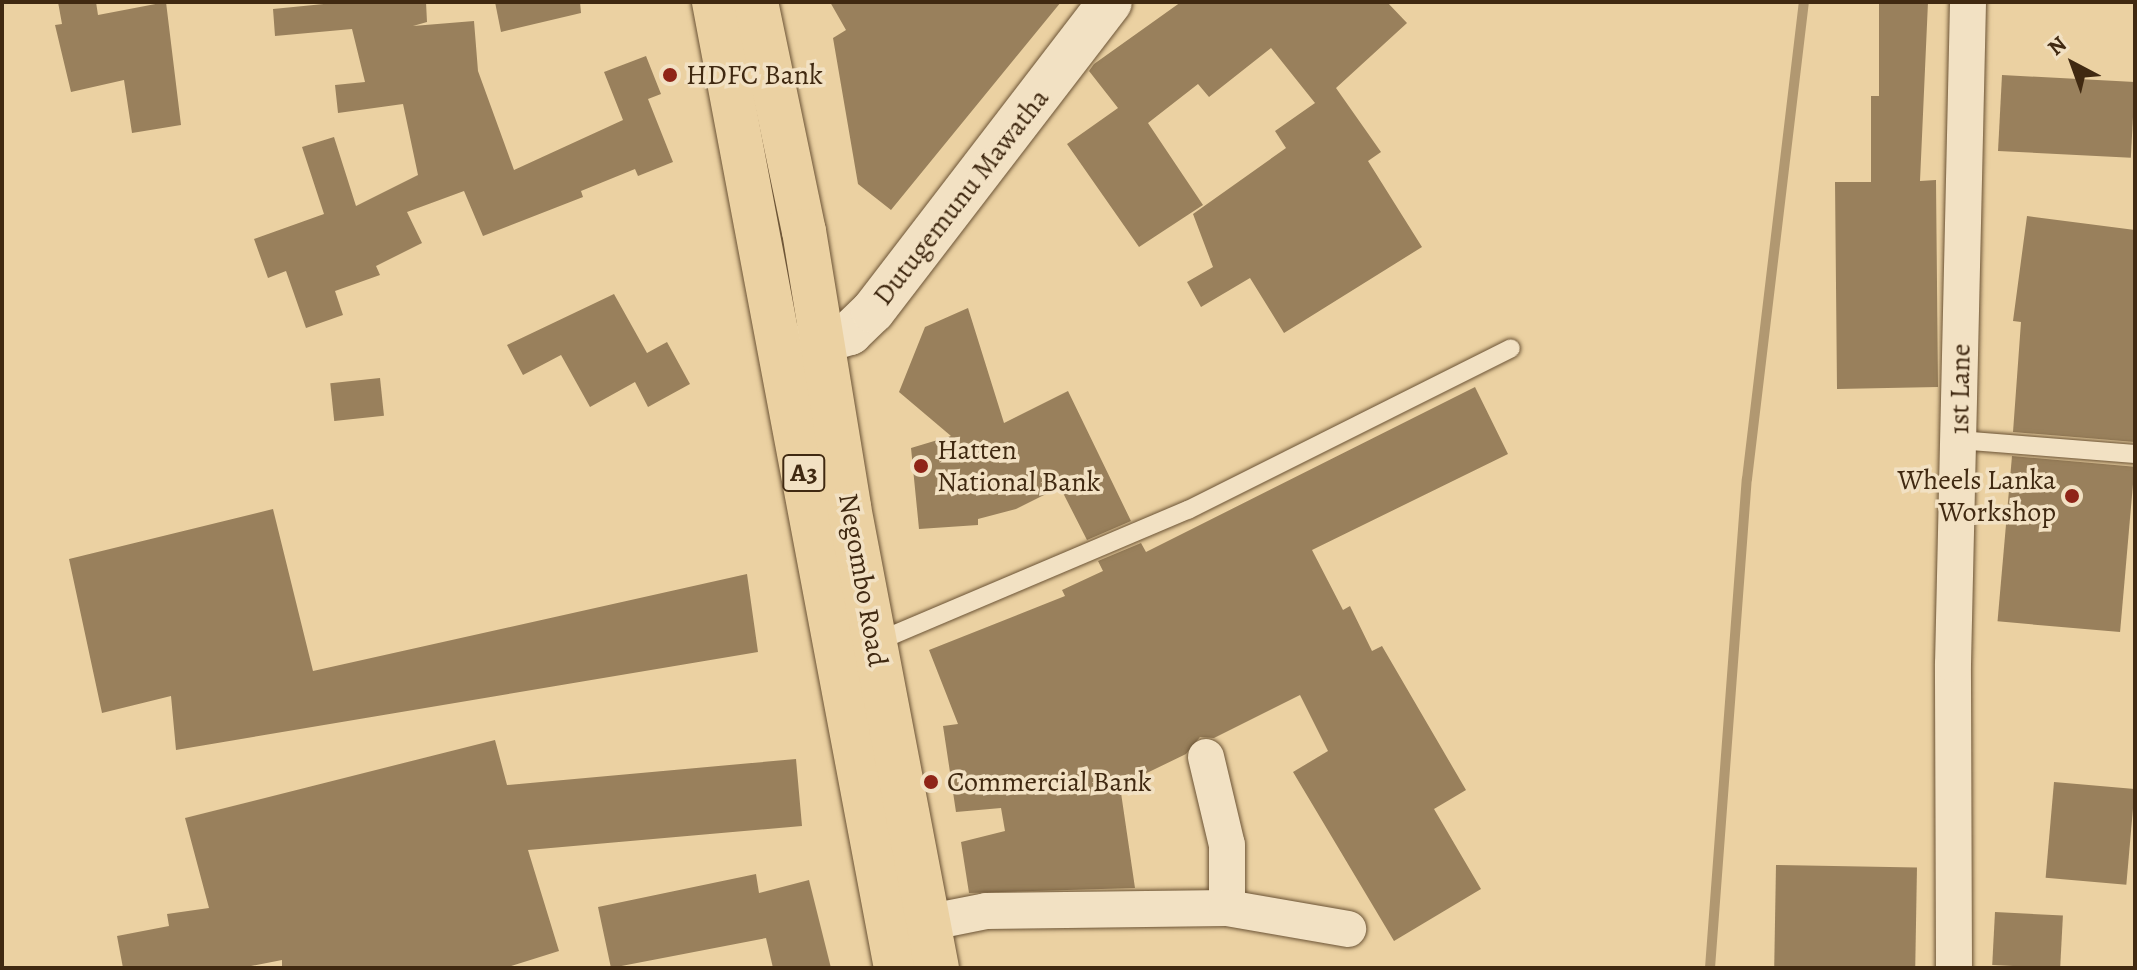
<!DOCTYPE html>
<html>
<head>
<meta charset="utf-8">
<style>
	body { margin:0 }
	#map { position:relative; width:2137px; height:970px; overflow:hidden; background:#ebd1a2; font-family:Alegreya,serif }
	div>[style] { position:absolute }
	.stream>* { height:10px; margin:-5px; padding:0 5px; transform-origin:5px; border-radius:5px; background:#b19871 }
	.building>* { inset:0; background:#99805c; transform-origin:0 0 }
	.roads { filter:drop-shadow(0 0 2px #6b5335) drop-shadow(0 0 2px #6b5335) }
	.lane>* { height:18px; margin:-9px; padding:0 9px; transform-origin:9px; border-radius:9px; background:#f2e1c3 }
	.street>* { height:36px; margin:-18px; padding:0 18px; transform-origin:18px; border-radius:18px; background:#f2e1c3 }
	.secondary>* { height:44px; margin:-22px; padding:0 22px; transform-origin:22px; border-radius:22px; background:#f2e1c3 }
	.highway>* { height:44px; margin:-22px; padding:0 22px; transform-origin:22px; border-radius:22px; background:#ebd1a2 }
	.dots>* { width:22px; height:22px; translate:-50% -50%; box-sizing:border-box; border:4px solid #f2e1c3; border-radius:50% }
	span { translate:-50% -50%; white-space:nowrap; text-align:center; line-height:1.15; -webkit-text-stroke:7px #f2e1c3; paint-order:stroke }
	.shield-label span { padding:2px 6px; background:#f2e1c3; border:2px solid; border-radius:6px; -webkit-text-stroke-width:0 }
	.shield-label { font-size:26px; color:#402911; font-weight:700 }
	.poi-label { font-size:28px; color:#402911 }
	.left { translate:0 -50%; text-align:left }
	.right { translate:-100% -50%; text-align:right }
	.street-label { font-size:28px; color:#402911 }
	.frame { position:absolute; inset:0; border:4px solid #402911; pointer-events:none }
	.north { position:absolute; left:2033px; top:24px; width:80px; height:80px; -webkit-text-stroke:6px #f2e1c3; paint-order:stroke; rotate:319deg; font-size:22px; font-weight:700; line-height:32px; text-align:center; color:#402911 }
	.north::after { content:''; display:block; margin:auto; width:28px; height:36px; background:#402911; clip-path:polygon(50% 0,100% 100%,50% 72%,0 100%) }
</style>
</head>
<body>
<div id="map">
	<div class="stream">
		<i style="left:1710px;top:968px;width:490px;rotate:-85.7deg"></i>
		<i style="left:1747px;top:479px;width:480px;rotate:-83.2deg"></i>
	</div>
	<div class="building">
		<i style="clip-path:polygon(58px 2px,96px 2px,98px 15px,166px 2px,181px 125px,132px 133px,124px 80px,71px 92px,55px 25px,62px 24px)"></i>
		<i style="clip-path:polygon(344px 2px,426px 2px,427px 22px,413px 26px,474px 21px,478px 71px,514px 170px,623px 120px,604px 72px,646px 56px,661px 94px,648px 99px,673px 162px,638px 176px,635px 169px,581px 191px,583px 197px,483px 236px,464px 191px,407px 212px,422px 243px,376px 266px,380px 275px,335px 291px,343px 315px,306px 328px,286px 271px,268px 278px,254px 239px,324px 214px,302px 147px,334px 137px,356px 206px,418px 175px,403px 104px,338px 113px,335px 85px,365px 82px,352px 29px,275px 36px,273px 9px)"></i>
		<i style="clip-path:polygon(495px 2px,580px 2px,581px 13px,501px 32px)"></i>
		<i style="clip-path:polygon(830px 2px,1061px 2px,891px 210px,858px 184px,833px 38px,846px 30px)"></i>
		<i style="clip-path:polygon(1181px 2px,1387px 2px,1407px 23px,1336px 88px,1381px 152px,1368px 161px,1422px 247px,1284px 333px,1250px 278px,1201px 307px,1187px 282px,1213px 267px,1193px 214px,1286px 148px,1275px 131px,1315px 103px,1271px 48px,1209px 97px,1198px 84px,1148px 123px,1203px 205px,1139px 247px,1067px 144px,1118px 108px,1089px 71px,1094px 64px)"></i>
		<i style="clip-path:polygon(1879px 2px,1928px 2px,1920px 181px,1936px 180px,1938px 387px,1837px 389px,1835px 182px,1871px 182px,1871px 96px,1879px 96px)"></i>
		<i style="left:2002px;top:75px;width:133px;height:76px;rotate:3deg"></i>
		<i style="clip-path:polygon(2027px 216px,2135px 230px,2135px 442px,2013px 432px,2021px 322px,2013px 321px)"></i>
		<i style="clip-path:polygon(614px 294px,647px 353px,667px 342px,690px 384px,648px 407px,635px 382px,590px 407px,561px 355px,523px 375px,507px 345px)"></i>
		<i style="clip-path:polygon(968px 308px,1004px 423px,1068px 391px,1131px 521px,1087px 540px,1060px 487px,1016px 509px,978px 519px,978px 525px,919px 529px,911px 448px,951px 436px,899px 392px,925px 327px)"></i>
		<i style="left:380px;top:378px;width:38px;height:50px;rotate:84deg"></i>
		<i style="clip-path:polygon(1475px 387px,1508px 454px,1312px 550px,1343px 610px,1350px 606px,1372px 651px,1382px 646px,1466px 790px,1434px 809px,1481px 889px,1394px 941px,1293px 772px,1328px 751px,1300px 695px,1214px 738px,1200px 737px,1186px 754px,1120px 786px,1135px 888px,969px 893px,961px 842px,1005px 831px,1001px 808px,956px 812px,943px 726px,958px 724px,929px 650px,1065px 596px,1062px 590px,1103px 571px,1098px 561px,1141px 543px,1146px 552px)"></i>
		<i style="left:2012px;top:456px;width:123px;height:166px;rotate:5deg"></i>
		<i style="clip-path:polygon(273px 509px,313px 671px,747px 574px,758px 652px,176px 750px,171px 696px,102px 713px,69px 559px)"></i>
		<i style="clip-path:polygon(495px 740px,507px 785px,796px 759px,802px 826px,528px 850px,559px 951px,505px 968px,282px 968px,282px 960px,241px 968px,123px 968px,117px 936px,169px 926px,167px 914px,209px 908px,185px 818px)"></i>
		<i style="left:2054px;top:782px;width:81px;height:96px;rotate:5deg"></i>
		<i style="left:1776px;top:865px;width:141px;height:103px;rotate:1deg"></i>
		<i style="clip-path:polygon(756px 874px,759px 893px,809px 880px,831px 968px,773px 968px,766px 938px,611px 968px,598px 907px)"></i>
		<i style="left:1995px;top:912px;width:68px;height:53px;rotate:3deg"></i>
	</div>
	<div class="roads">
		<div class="lane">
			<i style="left:1958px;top:440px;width:178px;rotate:4.5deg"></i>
			<i style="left:874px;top:643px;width:341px;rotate:-23deg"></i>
			<i style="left:1188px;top:510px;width:361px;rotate:-26.6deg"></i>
		</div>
		<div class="street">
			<i style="left:1206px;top:757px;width:90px;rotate:76.6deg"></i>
			<i style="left:1227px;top:845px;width:63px;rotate:90deg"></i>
			<i style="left:926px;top:923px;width:61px;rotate:-11.3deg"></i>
			<i style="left:986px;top:911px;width:241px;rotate:-0.7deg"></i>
			<i style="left:1227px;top:908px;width:123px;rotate:9.8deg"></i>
			<i style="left:1954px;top:968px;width:304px;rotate:-90.2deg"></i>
			<i style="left:1953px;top:664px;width:662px;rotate:-88.7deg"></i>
		</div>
		<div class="secondary">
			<i style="left:785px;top:352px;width:68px;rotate:-16.3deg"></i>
			<i style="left:850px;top:333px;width:32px;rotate:-44deg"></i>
			<i style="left:873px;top:311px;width:389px;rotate:-52.5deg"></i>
		</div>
		<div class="highway">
			<i style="left:714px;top:2px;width:983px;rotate:79.33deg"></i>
			<i style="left:756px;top:2px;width:234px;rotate:78.2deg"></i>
			<i style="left:804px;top:231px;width:280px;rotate:80.7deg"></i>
			<i style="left:849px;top:507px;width:469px;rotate:79.2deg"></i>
		</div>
	</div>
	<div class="dots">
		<i style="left:670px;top:75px;background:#8f2418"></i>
		<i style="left:921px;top:466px;background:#8f2418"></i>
		<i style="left:2072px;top:496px;background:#8f2418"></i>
		<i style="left:931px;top:782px;background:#8f2418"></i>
	</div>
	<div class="shield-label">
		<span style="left:804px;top:473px">A3</span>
	</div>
	<div class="poi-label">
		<span class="left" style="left:686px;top:75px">HDFC Bank</span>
		<span class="left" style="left:937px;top:466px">Hatten<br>National Bank</span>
		<span class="right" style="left:2056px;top:496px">Wheels Lanka<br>Workshop</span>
		<span class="left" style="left:947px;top:782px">Commercial Bank</span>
	</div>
	<div class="street-label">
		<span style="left:961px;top:197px;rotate:-52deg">Dutugemunu Mawatha</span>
		<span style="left:1960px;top:389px;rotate:-89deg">1st Lane</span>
		<span style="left:863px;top:580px;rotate:80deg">Negombo Road</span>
	</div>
	<div class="frame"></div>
	<div class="north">N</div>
</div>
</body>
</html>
